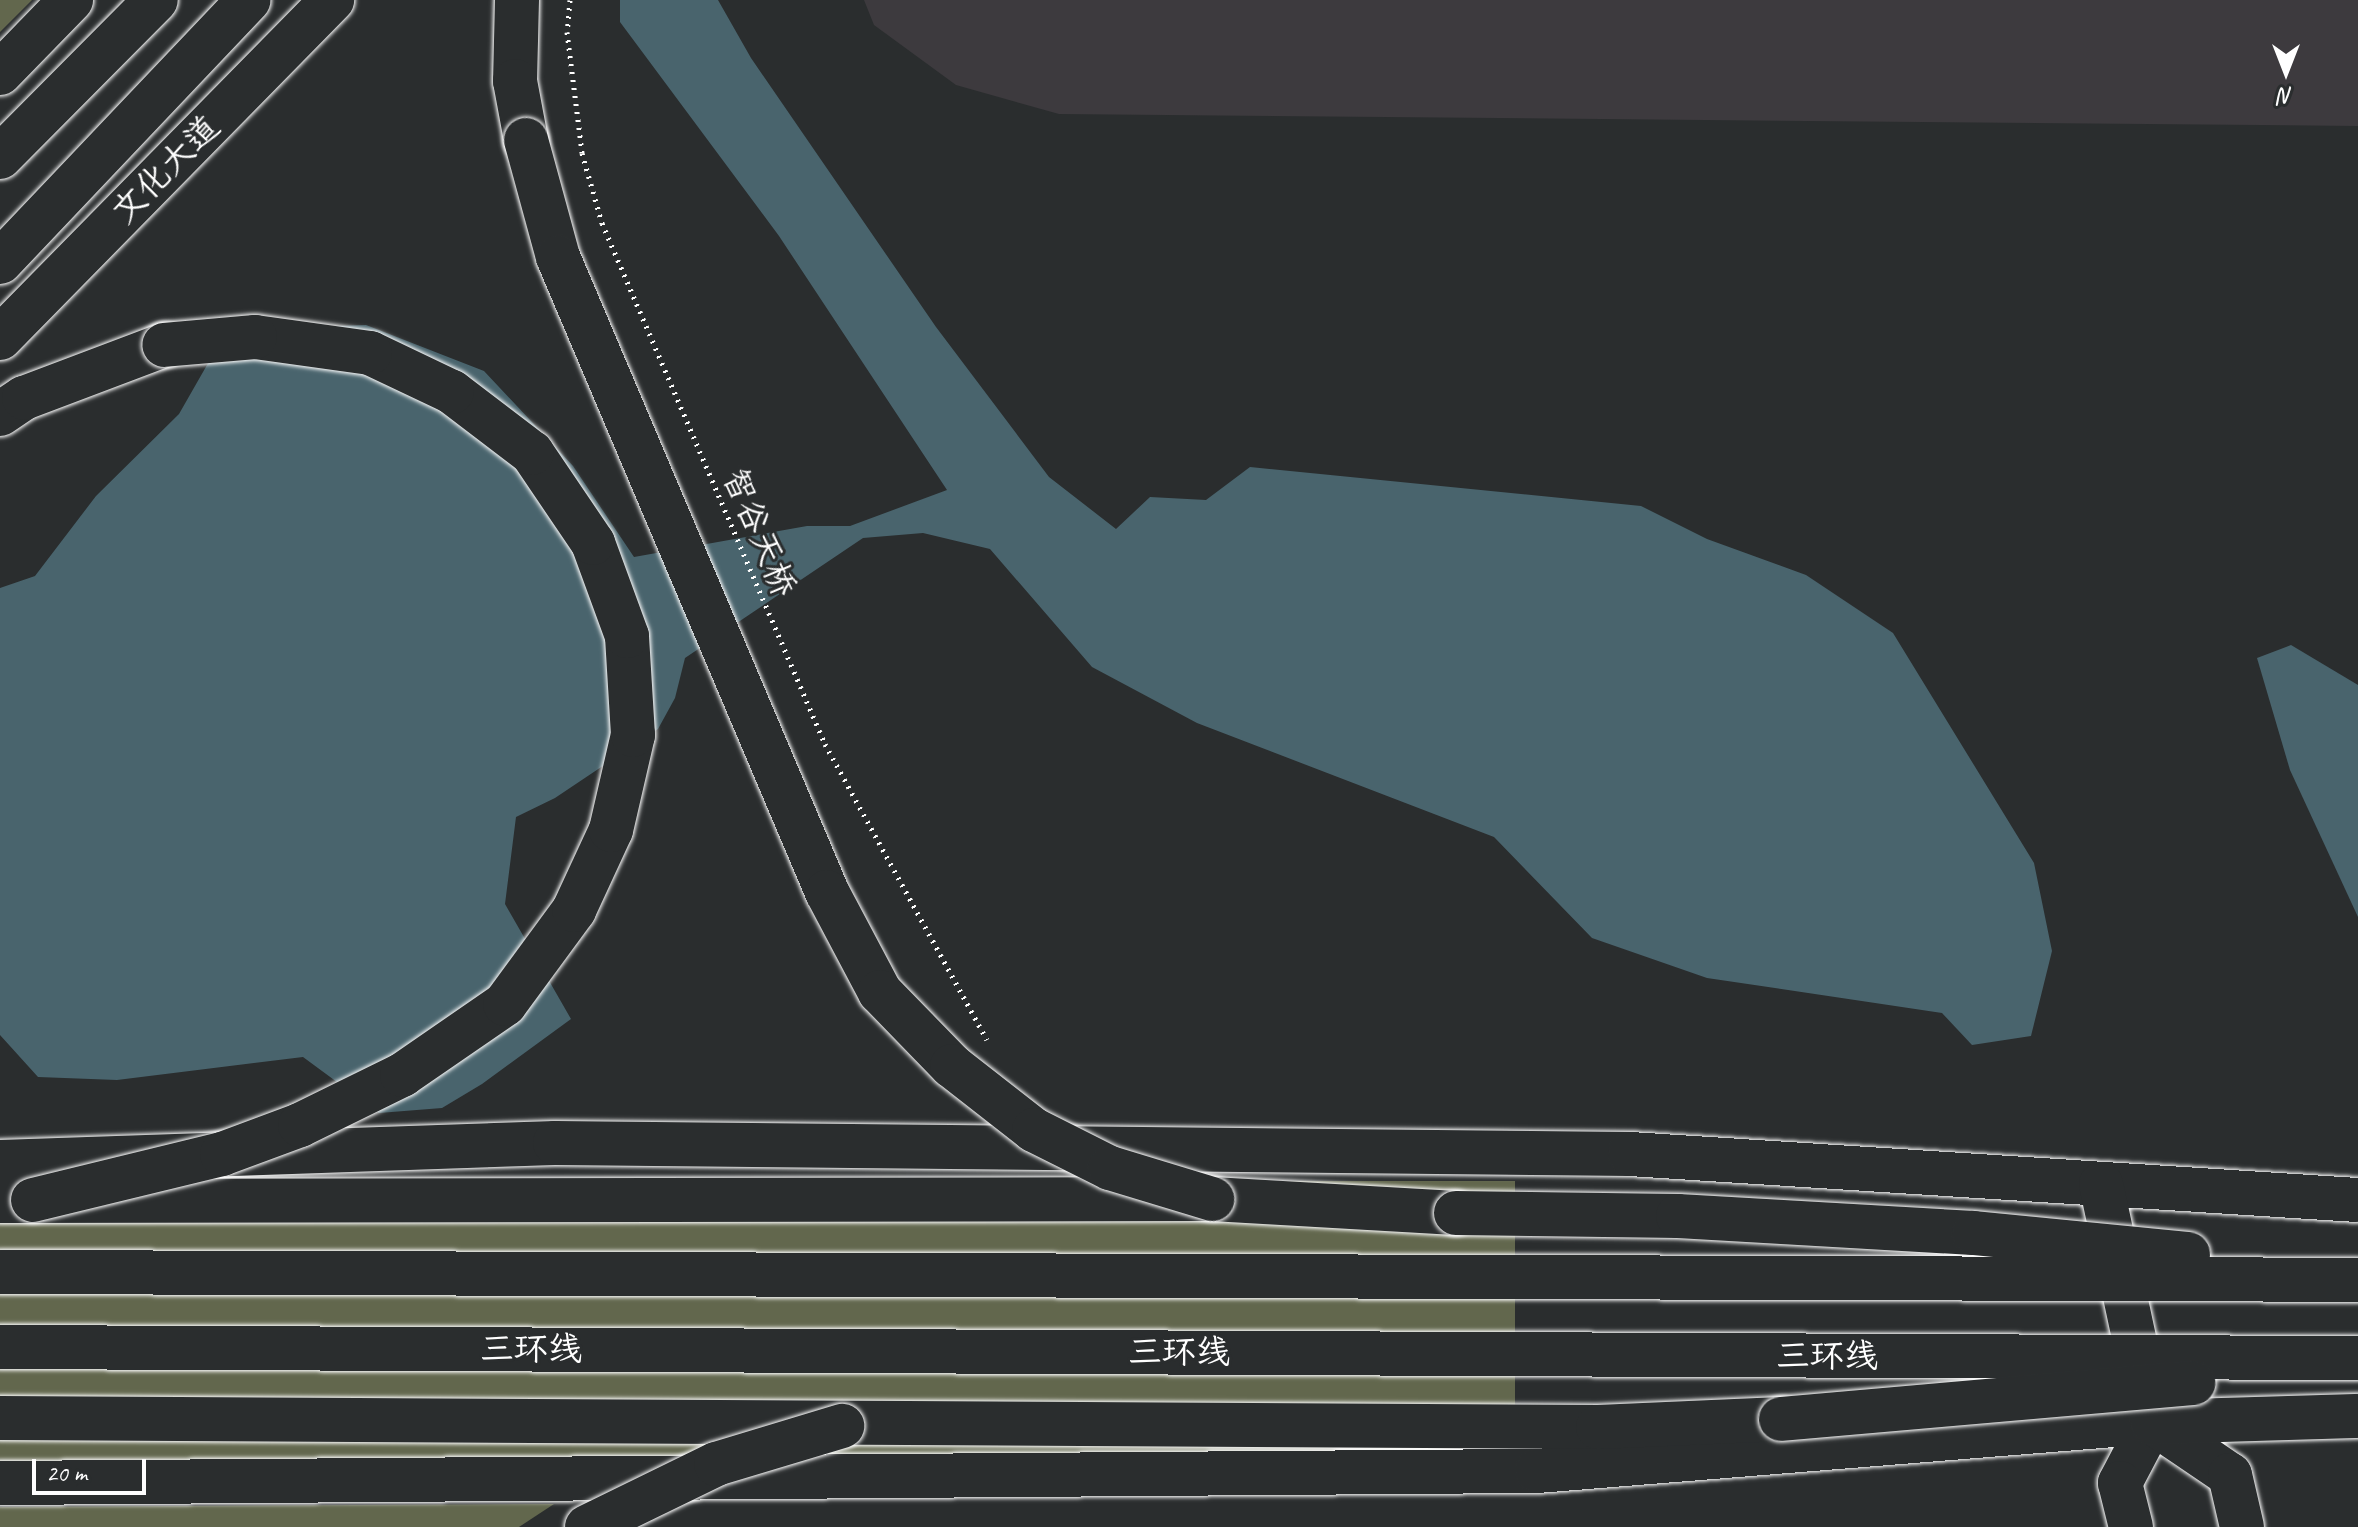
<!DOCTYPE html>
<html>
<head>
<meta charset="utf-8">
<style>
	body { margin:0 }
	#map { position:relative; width:2358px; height:1527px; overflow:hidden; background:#2a2d2e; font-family:Caveat,"LXGW WenKai TC",sans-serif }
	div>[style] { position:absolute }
	.built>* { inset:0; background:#3d3a3e }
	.green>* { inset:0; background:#62674d; transform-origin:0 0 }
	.water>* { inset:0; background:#49646d }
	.path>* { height:5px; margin-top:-2.5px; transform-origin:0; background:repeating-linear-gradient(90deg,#fff 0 2px,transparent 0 8px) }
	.roads { filter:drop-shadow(0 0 2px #fff) drop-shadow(0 0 2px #fff) }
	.minor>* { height:44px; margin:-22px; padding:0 22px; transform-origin:22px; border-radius:22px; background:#2a2d2e }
	.major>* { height:44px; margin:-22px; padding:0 22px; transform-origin:22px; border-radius:22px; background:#2a2d2e }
	.highway>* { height:44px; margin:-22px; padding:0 22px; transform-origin:22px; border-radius:22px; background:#2a2d2e }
	.bridges { filter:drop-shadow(0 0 2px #fff) drop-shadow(0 0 2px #fff) }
	.highway-bridge>* { height:44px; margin:-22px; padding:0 22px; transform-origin:22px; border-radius:22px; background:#2a2d2e }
	span { translate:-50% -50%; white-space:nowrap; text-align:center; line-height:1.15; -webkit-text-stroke:6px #2a2d2e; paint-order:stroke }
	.street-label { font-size:34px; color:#fff }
	.north { position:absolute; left:2246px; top:32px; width:80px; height:80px; -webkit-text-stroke:6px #2a2d2e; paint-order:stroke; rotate:180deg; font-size:22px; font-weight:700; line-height:32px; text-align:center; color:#fff }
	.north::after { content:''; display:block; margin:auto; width:28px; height:36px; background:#fff; clip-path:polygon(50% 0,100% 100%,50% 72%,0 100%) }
	.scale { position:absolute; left:32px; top:1459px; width:114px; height:36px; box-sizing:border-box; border:4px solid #fff; border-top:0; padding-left:10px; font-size:24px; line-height:28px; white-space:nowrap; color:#fff; -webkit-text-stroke:6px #2a2d2e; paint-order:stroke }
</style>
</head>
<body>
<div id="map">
	<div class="built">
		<i style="clip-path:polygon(864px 0,2358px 0,2358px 126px,1059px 114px,956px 85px,874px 25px)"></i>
	</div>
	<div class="green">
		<i style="clip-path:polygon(0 0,32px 0,0 32px)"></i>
		<i style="left:0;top:1181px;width:1515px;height:286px"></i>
		<i style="clip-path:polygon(554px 1504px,519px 1527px,0 1527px,0 1507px)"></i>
	</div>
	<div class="water">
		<i style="clip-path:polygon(620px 0,718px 0,751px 58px,936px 327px,1049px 477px,1116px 529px,1150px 497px,1206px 500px,1250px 467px,1641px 506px,1707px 539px,1806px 575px,1893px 633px,2034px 863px,2052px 951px,2031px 1036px,1972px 1045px,1942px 1013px,1707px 978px,1592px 938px,1494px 837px,1197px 723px,1092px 667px,990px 549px,923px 533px,863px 538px,685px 658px,675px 698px,658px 729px,555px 798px,516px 817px,505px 904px,571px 1019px,482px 1084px,442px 1108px,379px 1113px,303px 1057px,117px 1080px,38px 1077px,0 1035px,0 588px,35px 576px,96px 496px,179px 414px,227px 330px,366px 325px,484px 371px,573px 466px,634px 557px,807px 526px,850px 526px,947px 490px,779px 236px,620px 22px)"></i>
		<i style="clip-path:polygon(2291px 645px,2358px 685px,2358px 917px,2290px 770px,2257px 658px)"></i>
	</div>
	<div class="path">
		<i style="left:570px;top:0;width:32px;rotate:95deg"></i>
		<i style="left:567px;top:32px;width:122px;rotate:82.9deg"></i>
		<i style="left:582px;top:153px;width:73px;rotate:74.1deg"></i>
		<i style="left:602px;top:223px;width:567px;rotate:66.83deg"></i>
		<i style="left:825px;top:744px;width:337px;rotate:61.3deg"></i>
	</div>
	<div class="roads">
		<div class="minor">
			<i style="left:0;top:1162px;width:555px;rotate:-1.96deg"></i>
			<i style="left:555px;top:1143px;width:1075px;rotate:0.59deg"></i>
			<i style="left:1630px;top:1154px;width:729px;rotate:3.62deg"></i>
			<i style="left:2101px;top:1184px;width:243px;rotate:77.9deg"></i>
			<i style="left:2152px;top:1422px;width:69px;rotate:117.7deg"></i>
			<i style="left:2120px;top:1483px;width:45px;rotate:76deg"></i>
			<i style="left:2152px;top:1422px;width:94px;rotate:34.2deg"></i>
			<i style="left:2230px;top:1475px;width:53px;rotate:77deg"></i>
			<i style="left:0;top:1483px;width:1537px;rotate:-0.45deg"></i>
			<i style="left:1537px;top:1471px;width:617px;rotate:-4.56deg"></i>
			<i style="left:2152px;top:1422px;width:206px;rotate:-1.7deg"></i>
		</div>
		<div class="major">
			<i style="left:0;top:73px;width:102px;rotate:-45.8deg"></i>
			<i style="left:0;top:157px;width:221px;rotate:-45.2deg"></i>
			<i style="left:0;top:262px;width:361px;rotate:-46.5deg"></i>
			<i style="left:0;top:338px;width:474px;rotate:-45.5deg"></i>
		</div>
		<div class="highway">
			<i style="left:517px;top:0;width:81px;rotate:91.4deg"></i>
			<i style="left:515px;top:81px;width:60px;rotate:79.4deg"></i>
			<i style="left:0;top:414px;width:29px;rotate:-34deg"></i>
			<i style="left:24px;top:398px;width:150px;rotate:-20.7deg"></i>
			<i style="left:0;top:1201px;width:1212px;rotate:-0.09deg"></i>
			<i style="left:1212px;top:1199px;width:244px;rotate:3.3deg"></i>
			<i style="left:0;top:1418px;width:1598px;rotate:0.32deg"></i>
			<i style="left:1598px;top:1427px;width:183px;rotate:-2.5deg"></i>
		</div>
	</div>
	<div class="bridges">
		<div class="highway-bridge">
			<i style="left:526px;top:140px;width:121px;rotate:74.7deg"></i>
			<i style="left:558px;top:257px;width:690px;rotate:67.04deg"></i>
			<i style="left:827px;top:892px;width:113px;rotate:62.1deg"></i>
			<i style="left:880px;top:992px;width:103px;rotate:45.8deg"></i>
			<i style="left:952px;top:1066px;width:104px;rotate:38deg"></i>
			<i style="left:1034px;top:1130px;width:85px;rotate:26.6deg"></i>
			<i style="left:1110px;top:1168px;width:107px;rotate:16.9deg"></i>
			<i style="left:33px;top:1200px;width:195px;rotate:-13.7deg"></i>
			<i style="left:222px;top:1154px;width:83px;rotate:-20.4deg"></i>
			<i style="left:300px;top:1125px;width:114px;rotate:-26.1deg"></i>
			<i style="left:402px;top:1075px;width:125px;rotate:-34.6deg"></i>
			<i style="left:505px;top:1004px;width:117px;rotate:-53.7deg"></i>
			<i style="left:574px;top:910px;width:88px;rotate:-65.2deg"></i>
			<i style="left:611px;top:830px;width:98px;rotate:-77deg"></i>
			<i style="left:633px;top:735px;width:99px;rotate:-93.5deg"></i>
			<i style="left:627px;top:636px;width:99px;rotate:-110.1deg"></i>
			<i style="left:593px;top:543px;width:109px;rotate:-124.1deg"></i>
			<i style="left:532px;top:453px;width:101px;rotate:-142.7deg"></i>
			<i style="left:452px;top:392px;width:91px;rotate:-154.6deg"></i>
			<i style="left:370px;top:353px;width:116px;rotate:-172.1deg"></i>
			<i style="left:255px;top:337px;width:91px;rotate:175deg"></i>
			<i style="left:1456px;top:1213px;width:222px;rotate:0.8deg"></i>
			<i style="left:1678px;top:1216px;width:296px;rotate:3.3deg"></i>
			<i style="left:1974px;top:1233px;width:215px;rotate:5.6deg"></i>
			<i style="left:0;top:1272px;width:2358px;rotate:0.19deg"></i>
			<i style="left:0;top:1347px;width:2358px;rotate:0.27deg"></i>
			<i style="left:1781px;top:1419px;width:414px;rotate:-5deg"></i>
			<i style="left:587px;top:1527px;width:144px;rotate:-26deg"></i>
			<i style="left:716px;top:1464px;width:132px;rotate:-16.8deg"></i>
		</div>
	</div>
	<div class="street-label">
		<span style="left:165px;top:169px;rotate:-45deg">文化大道</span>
		<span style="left:760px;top:532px;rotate:67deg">智谷天桥</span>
		<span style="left:531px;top:1349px">三环线</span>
		<span style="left:1179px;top:1352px">三环线</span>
		<span style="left:1827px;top:1356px">三环线</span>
	</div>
	<div class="north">N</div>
	<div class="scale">20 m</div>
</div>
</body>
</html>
